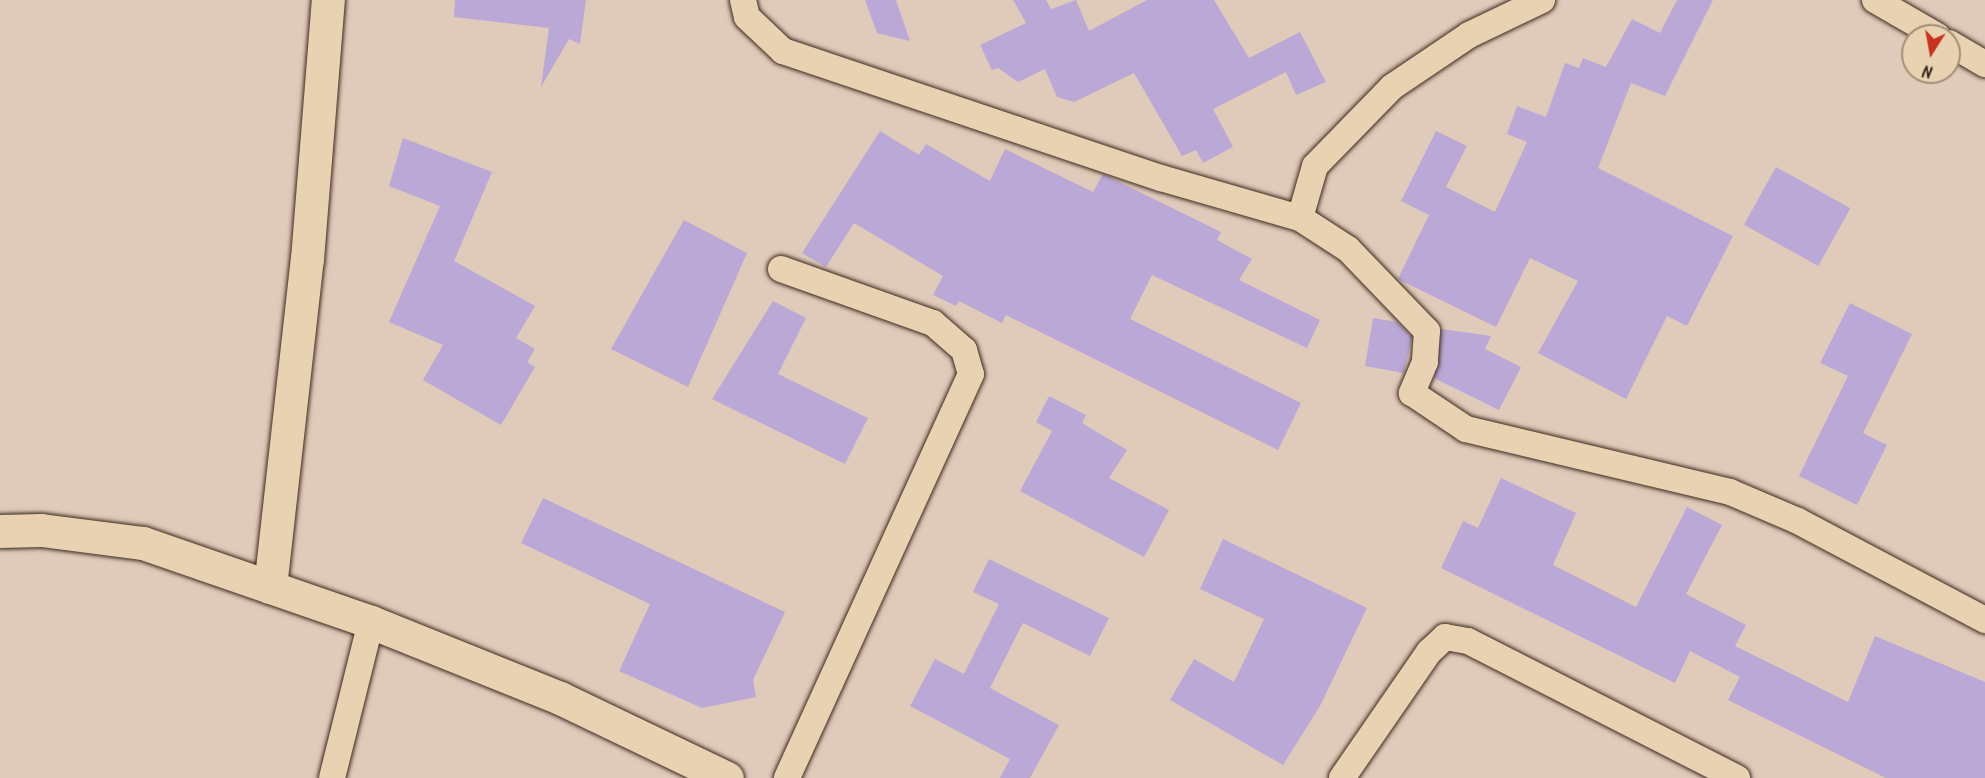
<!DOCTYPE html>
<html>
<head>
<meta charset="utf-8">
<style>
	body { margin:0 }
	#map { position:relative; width:1985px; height:778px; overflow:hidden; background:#e0cab9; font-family:Kalam,sans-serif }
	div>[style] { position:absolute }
	.building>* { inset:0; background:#baa8d7; transform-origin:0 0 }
	.roads { filter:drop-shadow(0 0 2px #3b2a1e) drop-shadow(0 0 2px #3b2a1e) }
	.minor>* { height:26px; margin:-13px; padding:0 13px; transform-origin:13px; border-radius:13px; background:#e9d2b1 }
	.tertiary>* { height:33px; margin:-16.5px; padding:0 16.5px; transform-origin:16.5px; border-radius:16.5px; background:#e9d2b1 }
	span { translate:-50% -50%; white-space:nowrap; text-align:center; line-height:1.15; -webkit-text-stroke:5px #e9d2b1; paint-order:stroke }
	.north { position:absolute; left:1901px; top:24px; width:60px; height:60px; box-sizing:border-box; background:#e9d2b1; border:2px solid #a38f76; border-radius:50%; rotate:191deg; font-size:16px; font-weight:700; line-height:24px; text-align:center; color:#3b2a1e }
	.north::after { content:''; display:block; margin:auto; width:21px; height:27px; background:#c8321e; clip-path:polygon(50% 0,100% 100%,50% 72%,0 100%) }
</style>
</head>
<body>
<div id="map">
	<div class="building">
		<i style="clip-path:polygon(455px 0,586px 0,580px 44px,569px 39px,541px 87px,549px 28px,454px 17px)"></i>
		<i style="clip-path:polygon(865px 0,896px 0,910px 41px,877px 33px)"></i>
		<i style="clip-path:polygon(1013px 0,1046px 0,1051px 9px,1076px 0,1089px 31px,1147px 0,1214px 0,1249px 58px,1300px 32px,1326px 82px,1296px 95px,1286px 72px,1213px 109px,1233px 147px,1203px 163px,1196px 150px,1182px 156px,1134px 73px,1074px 102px,1057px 97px,1045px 69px,1018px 82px,998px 68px,992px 70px,980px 45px,1026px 23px)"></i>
		<i style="clip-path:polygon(1677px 0,1713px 0,1665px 96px,1631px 83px,1598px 168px,1733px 236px,1687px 326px,1667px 316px,1626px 399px,1538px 353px,1578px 281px,1530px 258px,1496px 327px,1398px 279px,1429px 215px,1401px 201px,1436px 131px,1467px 146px,1446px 187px,1495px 212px,1527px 142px,1507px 134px,1517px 106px,1546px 117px,1565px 63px,1579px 68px,1583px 58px,1606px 67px,1632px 19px,1660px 33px)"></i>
		<i style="clip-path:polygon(880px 131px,919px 155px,926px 144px,990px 181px,1005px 149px,1093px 192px,1103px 174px,1221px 232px,1217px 240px,1252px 259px,1239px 280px,1320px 320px,1307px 348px,1152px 275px,1130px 319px,1301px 403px,1278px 450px,1006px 315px,1002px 323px,959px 301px,956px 306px,933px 295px,943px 276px,854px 223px,826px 267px,802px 253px)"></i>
		<i style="clip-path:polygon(403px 138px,492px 172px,454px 261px,535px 306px,516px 338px,535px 349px,527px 362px,535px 367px,501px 425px,423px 380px,443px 345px,389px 322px,440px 206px,389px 186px)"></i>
		<i style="left:1776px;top:167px;width:85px;height:66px;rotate:29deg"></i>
		<i style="clip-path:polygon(684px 220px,747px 253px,688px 387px,611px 349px)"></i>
		<i style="clip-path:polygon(773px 301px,806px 318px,778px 374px,868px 418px,845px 464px,712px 399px)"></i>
		<i style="clip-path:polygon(1850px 303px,1912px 334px,1863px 433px,1887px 445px,1857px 505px,1799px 476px,1848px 376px,1820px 363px)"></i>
		<i style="clip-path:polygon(1373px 318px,1397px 322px,1412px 337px,1404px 373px,1365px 366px)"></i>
		<i style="clip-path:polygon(1442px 329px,1491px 336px,1485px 349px,1521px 367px,1499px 410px,1434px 378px)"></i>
		<i style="clip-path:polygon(1049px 396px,1086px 415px,1082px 423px,1127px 450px,1109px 478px,1169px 510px,1144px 557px,1020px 491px,1052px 431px,1036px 422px)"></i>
		<i style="clip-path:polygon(1501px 478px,1576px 513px,1553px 565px,1636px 607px,1687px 507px,1722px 525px,1686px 594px,1746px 625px,1735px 646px,1848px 702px,1875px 636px,1985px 682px,1985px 778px,1886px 778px,1728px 700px,1740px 677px,1690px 651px,1675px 683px,1441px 568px,1463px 521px,1478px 528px)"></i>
		<i style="clip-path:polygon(543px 498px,785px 612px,753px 680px,756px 697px,702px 708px,619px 671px,650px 604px,521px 543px)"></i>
		<i style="clip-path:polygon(1223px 539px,1367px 608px,1320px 706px,1283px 765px,1170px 700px,1194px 659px,1234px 682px,1264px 619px,1200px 589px)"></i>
		<i style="clip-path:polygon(989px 559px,1109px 618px,1090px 656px,1023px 623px,990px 688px,1059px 725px,1030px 778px,1000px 778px,1010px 759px,910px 706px,935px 659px,964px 674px,999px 604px,973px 592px)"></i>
	</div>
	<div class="roads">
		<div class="minor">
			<i style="left:743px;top:0;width:17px;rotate:77deg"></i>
			<i style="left:747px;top:17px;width:50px;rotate:43.4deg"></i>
			<i style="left:783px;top:51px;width:399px;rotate:18.6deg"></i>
			<i style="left:1161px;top:178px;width:145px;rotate:16.1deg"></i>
			<i style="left:1300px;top:218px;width:57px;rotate:32.9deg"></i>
			<i style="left:1348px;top:249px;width:114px;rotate:46.1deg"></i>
			<i style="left:1427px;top:331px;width:31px;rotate:94deg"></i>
			<i style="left:1425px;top:362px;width:34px;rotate:113deg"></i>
			<i style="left:1412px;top:393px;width:65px;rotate:33.7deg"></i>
			<i style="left:1466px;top:429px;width:271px;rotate:13.4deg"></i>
			<i style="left:1730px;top:492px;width:74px;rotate:23.1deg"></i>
			<i style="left:1798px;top:521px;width:212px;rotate:27.9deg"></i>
			<i style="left:1875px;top:0;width:72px;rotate:30.1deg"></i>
			<i style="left:1949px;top:43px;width:42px;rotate:30.3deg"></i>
			<i style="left:1300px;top:218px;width:54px;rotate:-73.9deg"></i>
			<i style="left:1315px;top:166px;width:110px;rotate:-45.7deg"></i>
			<i style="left:1392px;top:87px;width:93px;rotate:-34deg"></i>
			<i style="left:1469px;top:35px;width:81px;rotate:-25.6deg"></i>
			<i style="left:781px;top:269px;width:161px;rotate:19.6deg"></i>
			<i style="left:933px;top:323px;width:41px;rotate:41.1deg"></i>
			<i style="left:964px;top:350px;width:25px;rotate:74deg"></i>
			<i style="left:971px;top:374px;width:444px;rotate:114.5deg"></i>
			<i style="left:332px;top:778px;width:161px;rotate:-76deg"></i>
			<i style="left:1342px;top:778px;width:153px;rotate:-55.4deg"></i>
			<i style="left:1429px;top:652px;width:22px;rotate:-43deg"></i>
			<i style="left:1445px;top:637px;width:23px;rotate:10deg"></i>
			<i style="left:1468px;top:641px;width:302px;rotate:27deg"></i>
		</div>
		<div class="tertiary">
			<i style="left:0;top:531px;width:41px;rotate:-1.4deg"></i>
			<i style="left:41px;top:530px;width:103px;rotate:7.3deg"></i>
			<i style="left:143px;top:543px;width:241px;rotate:19.1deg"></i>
			<i style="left:371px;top:622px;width:204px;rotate:21.9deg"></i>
			<i style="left:560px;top:698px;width:185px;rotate:25.6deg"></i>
			<i style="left:270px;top:587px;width:330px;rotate:-83.6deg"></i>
			<i style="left:307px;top:259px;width:260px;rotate:-85.4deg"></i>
		</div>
	</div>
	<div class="north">N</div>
</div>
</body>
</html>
